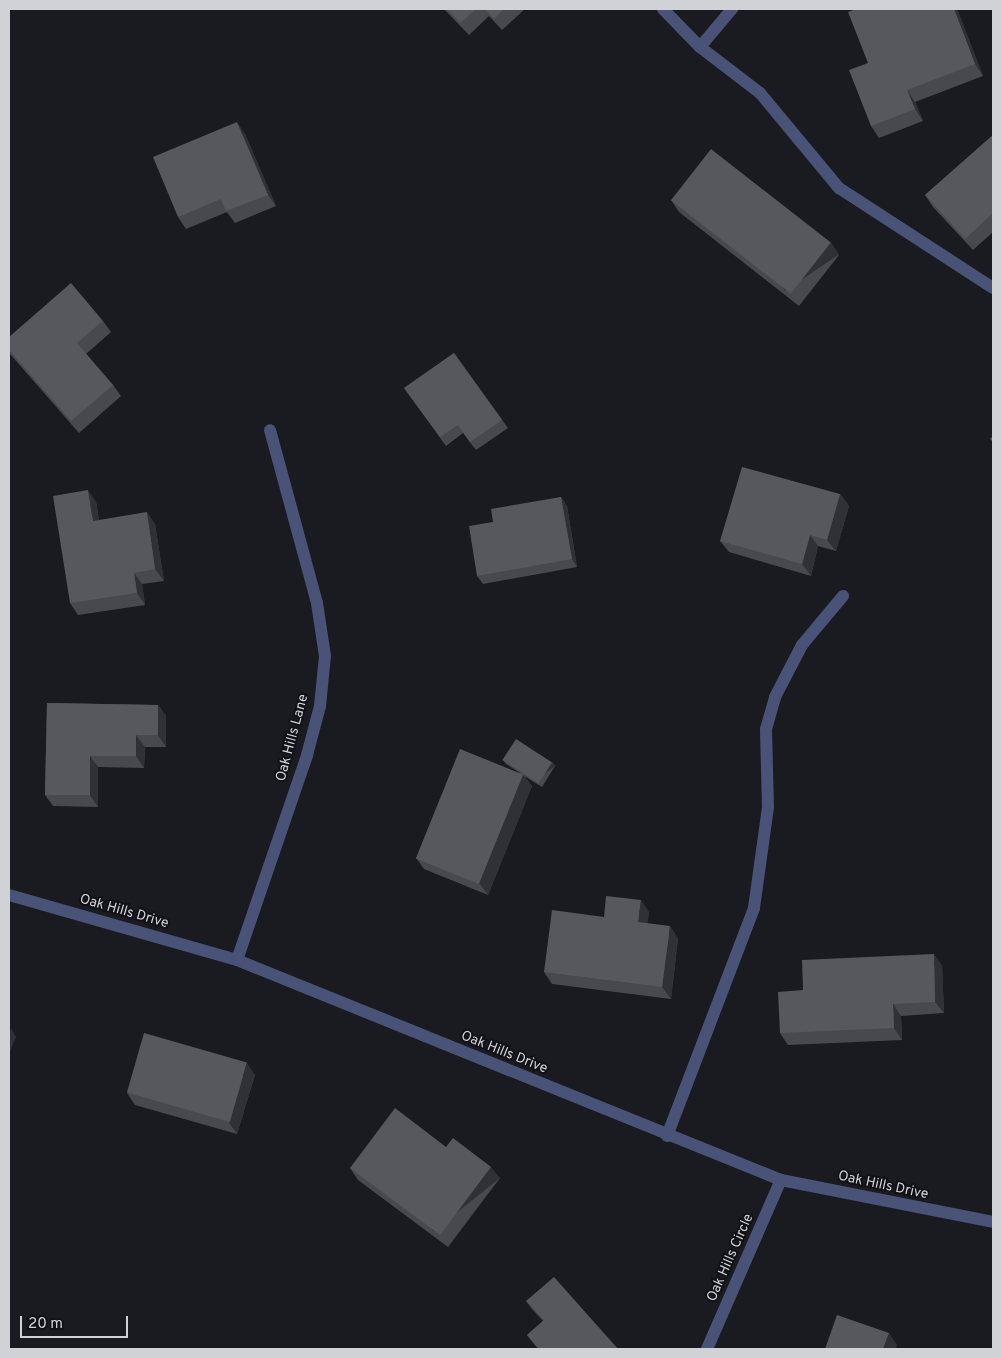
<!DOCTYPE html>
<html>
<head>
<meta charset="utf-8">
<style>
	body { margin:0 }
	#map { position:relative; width:1002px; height:1358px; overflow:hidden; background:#1a1b21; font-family:Overpass,sans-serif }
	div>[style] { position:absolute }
	.lane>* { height:12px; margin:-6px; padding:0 6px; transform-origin:6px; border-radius:6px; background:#495277 }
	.street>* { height:12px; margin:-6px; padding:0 6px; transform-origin:6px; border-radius:6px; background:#495277 }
	.wall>* { inset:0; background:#47494f }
	.shaded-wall>* { inset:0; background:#2f3137; transform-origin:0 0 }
	.building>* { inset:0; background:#56585e; transform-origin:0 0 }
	span { translate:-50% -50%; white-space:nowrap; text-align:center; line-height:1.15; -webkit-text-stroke:4px #111217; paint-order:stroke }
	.street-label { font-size:14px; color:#d1d2d6 }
	.frame { position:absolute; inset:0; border:10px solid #d1d2d6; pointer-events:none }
	.scale { position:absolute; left:20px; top:1316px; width:108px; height:22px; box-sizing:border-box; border:2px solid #d1d2d6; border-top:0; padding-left:6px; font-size:15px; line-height:18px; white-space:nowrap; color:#d1d2d6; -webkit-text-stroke:4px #111217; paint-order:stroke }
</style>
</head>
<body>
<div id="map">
	<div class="lane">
		<i style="left:700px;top:47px;width:76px;rotate:37.5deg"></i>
		<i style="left:760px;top:93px;width:124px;rotate:50.3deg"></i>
		<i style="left:839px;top:188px;width:184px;rotate:33deg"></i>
		<i style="left:667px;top:1136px;width:244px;rotate:-69.1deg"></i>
		<i style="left:754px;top:908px;width:102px;rotate:-82.1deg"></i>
		<i style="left:768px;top:807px;width:78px;rotate:-91.5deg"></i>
		<i style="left:766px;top:729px;width:33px;rotate:-74deg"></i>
		<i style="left:775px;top:697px;width:59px;rotate:-62.6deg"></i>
		<i style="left:802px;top:645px;width:64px;rotate:-50.1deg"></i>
	</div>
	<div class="street">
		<i style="left:663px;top:9px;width:53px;rotate:45.8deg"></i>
		<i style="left:700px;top:47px;width:50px;rotate:-49.9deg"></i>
		<i style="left:9px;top:895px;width:237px;rotate:15.9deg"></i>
		<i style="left:237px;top:960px;width:587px;rotate:22.02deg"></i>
		<i style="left:781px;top:1180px;width:216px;rotate:11.2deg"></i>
		<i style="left:237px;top:960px;width:217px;rotate:-71.1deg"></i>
		<i style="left:307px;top:755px;width:51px;rotate:-75.1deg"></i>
		<i style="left:320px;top:706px;width:50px;rotate:-84.3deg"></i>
		<i style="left:325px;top:656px;width:54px;rotate:-98.6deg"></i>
		<i style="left:317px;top:603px;width:179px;rotate:-105.2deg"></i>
		<i style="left:707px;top:1349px;width:184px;rotate:-66.4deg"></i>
	</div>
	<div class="wall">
		<i style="clip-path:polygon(444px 9px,525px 9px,502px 30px,489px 16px,469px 35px)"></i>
		<i style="clip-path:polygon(856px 9px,957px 9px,983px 76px,915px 102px,923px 121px,879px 138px,871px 126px,868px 63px)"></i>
		<i style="clip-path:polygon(245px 134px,276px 206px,235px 223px,227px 212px,186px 229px,178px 217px)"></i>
		<i style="clip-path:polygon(993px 135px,993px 232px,973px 250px,933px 207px,925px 195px)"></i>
		<i style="clip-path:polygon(671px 200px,831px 243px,839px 255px,799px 306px,679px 212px)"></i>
		<i style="clip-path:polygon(103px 321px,111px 332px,86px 354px,113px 385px,121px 396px,79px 433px,10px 354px,9px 352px,9px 337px)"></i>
		<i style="clip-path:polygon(454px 353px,508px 428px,476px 450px,463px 433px,446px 446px,404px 388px)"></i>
		<i style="clip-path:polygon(840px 494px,849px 506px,836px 551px,818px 546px,811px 576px,729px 552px,720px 541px)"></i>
		<i style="clip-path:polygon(561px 497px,567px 506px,577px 567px,483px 584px,477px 576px,493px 522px)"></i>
		<i style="clip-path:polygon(96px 502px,99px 520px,155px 524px,164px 581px,142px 584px,145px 605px,78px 615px,70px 603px)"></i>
		<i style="clip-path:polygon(47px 703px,158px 705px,166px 716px,166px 747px,145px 747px,144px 768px,98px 767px,98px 807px,53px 806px,45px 795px)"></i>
		<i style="clip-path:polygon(503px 760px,552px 762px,555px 766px,542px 787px,524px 776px,532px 786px,488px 895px,424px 869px,416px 858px,520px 773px,506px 764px)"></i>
		<i style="clip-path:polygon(649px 912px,647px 923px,678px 938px,671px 999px,552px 984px,544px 972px,604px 917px)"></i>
		<i style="clip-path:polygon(942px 965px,944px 1013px,901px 1016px,902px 1040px,788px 1045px,780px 1033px,803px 990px)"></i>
		<i style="clip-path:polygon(255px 1075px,237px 1134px,135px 1105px,127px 1093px)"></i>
		<i style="clip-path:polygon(446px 1147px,500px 1178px,448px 1247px,358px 1180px,350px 1168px)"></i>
		<i style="clip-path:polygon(526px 1301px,618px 1349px,538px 1349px,527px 1335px,543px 1321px,532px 1309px)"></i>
	</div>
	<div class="shaded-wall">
		<i style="clip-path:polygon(954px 9px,957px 9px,983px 76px,975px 64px)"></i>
		<i style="clip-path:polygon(907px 90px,915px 102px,923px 121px,915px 109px)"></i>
		<i style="clip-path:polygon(237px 122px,245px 134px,276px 206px,268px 195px)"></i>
		<i style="left:831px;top:243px;width:14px;height:65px;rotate:56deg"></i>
		<i style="clip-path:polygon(88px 490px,96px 502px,101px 532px,93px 521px)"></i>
		<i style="clip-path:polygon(840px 494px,849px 506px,836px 551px,827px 540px)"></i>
		<i style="clip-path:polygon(561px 497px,567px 506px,577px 567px,572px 559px)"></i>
		<i style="clip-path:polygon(147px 512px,155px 524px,164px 581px,155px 569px)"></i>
		<i style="clip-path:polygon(810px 535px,818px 546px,811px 576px,802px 564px)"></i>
		<i style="clip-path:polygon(134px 573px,142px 584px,145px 605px,137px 593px)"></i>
		<i style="clip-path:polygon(158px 705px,166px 716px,166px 747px,158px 735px)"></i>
		<i style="clip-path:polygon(136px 735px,145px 747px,144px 768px,136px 756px)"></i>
		<i style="clip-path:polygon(90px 756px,98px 767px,98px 807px,90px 795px)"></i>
		<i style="left:552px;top:762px;width:5px;height:25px;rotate:53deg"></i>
		<i style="clip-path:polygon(523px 775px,532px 786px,488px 895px,479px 883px)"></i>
		<i style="clip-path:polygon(641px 900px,649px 912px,646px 934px,638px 922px)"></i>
		<i style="clip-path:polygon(670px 926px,678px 938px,671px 999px,662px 987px)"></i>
		<i style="clip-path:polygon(934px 954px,942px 965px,944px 1013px,935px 1002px)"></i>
		<i style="clip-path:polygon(893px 1004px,901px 1016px,902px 1040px,894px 1028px)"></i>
		<i style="clip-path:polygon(11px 1028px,16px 1037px,9px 1054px,9px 1033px)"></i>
		<i style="clip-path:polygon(247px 1063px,255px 1075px,237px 1134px,229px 1123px)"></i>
		<i style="left:491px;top:1167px;width:14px;height:85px;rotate:51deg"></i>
		<i style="clip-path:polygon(889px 1333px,897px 1345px,896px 1349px,883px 1349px)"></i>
	</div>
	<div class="building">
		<i style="clip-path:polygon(447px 9px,476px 9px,460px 23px)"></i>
		<i style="clip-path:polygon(485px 9px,504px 9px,494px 19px)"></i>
		<i style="clip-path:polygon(856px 9px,954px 9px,975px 64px,907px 90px,915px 109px,871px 126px,849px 70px,868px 63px,848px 12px)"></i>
		<i style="clip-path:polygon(237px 122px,268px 195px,226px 211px,221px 199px,178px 217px,153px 157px)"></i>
		<i style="clip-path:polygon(993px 135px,993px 213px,965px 239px,925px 195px)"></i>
		<i style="left:711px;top:149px;width:152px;height:65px;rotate:38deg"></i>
		<i style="clip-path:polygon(71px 283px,103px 321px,77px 343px,113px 385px,71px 421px,9px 350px,9px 337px)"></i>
		<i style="clip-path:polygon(454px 353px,502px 420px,470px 442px,458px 425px,440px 437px,404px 388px)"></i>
		<i style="clip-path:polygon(993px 436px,993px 442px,990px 439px)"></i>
		<i style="clip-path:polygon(742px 467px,840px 494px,827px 540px,810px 535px,802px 564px,720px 541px)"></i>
		<i style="clip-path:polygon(88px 490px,93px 521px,147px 512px,155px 569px,134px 573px,137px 593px,70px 603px,53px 496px)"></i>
		<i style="clip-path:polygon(561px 497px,572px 559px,477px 576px,469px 526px,493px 522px,491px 509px)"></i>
		<i style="clip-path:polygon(47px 703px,158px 705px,158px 735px,136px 735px,136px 756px,90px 756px,90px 795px,45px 795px)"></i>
		<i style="left:516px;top:739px;width:43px;height:25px;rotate:33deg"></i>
		<i style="left:460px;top:749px;width:68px;height:118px;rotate:22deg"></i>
		<i style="clip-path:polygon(606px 896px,641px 900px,638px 922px,670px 926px,662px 987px,544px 972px,552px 910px,604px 917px)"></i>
		<i style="clip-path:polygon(934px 954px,935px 1002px,893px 1004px,894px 1028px,780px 1033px,778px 992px,803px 990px,802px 960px)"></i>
		<i style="left:144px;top:1033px;width:107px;height:62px;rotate:16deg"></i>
		<i style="clip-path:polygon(395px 1108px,446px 1147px,453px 1138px,491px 1167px,440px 1235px,350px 1168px)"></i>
		<i style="clip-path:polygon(554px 1277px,618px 1349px,539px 1349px,527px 1335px,544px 1320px,526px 1301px)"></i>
		<i style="clip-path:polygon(837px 1315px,889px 1333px,883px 1349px,825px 1349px)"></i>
	</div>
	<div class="street-label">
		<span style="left:293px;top:738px;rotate:-75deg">Oak Hills Lane</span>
		<span style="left:124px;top:912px;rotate:16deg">Oak Hills Drive</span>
		<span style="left:504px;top:1053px;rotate:22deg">Oak Hills Drive</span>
		<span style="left:883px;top:1186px;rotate:12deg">Oak Hills Drive</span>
		<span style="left:731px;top:1258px;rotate:-66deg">Oak Hills Circle</span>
	</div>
	<div class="frame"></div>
	<div class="scale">20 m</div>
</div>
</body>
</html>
